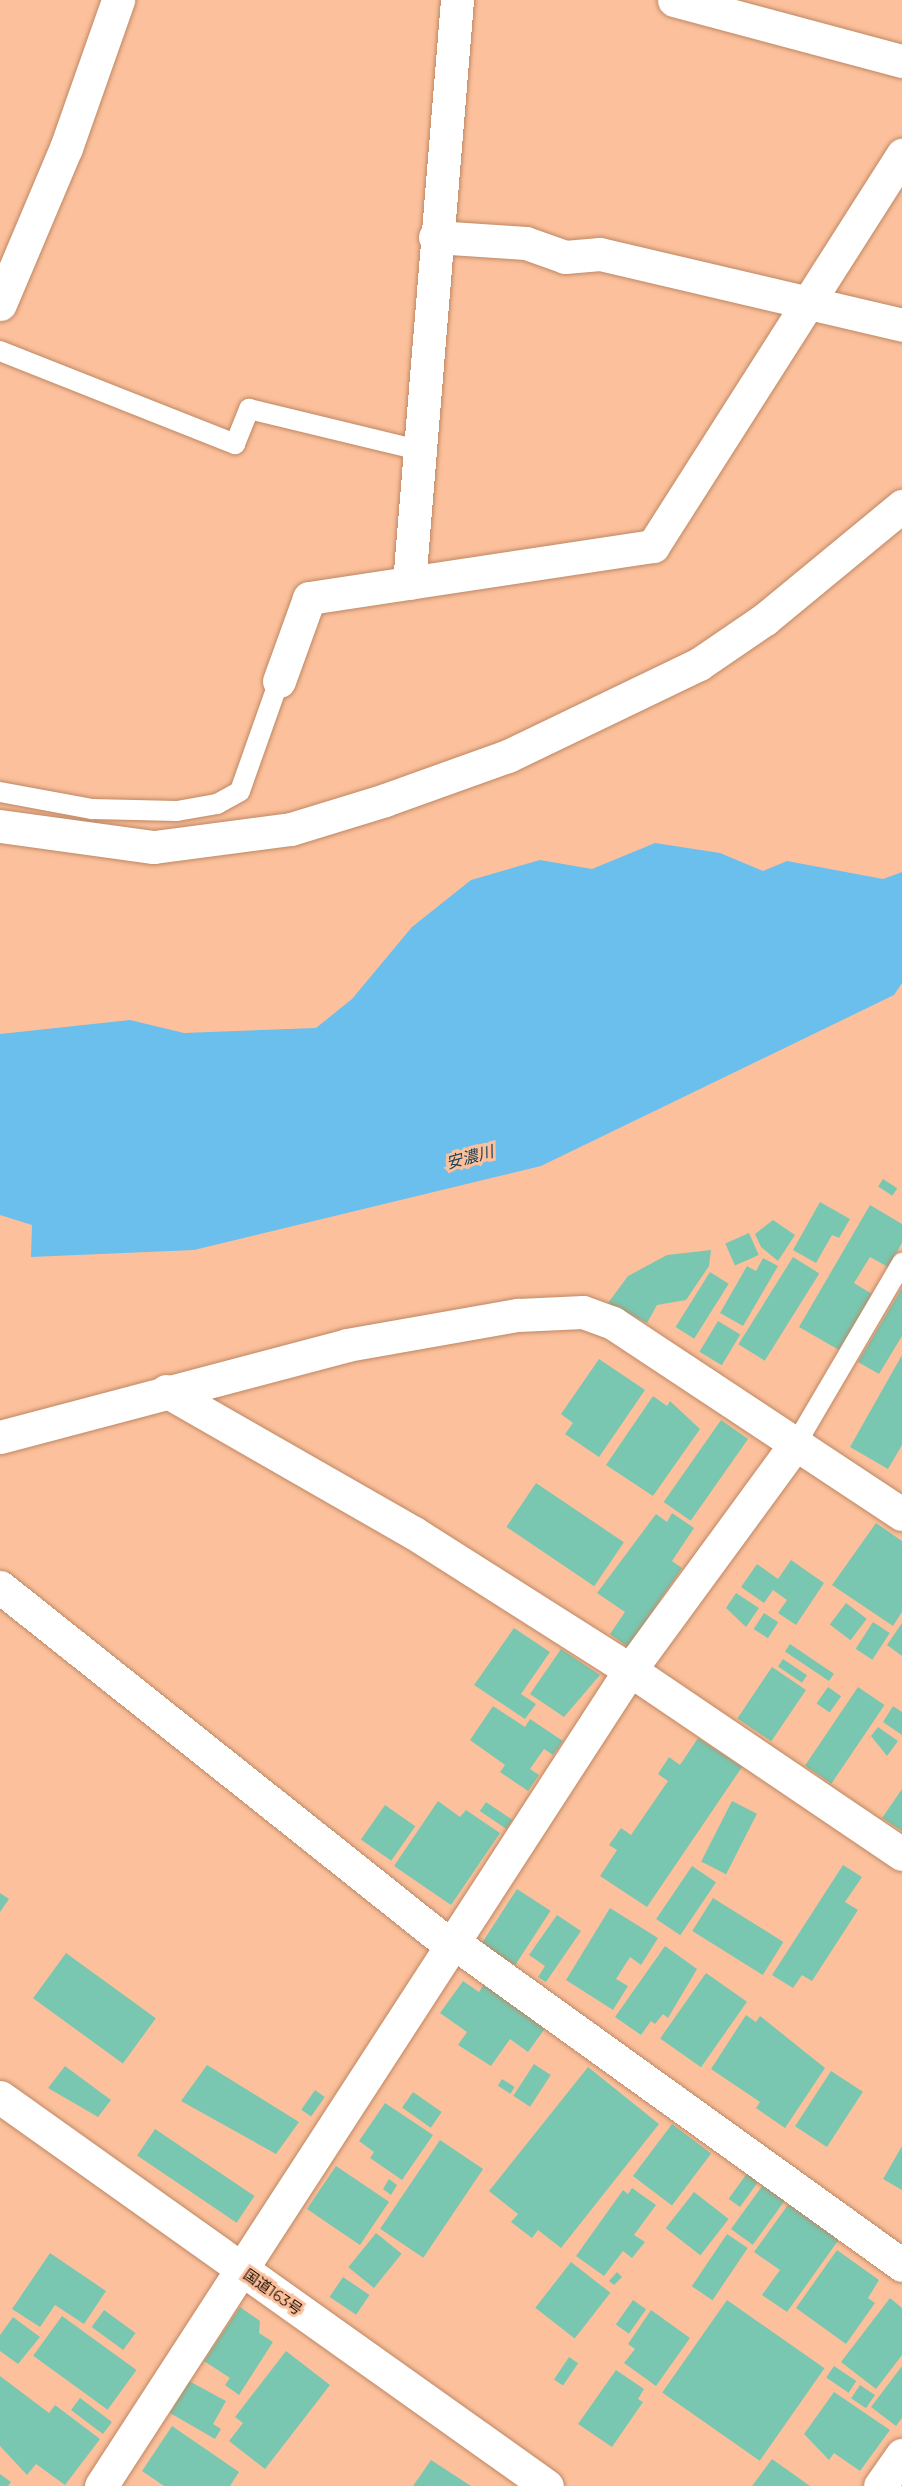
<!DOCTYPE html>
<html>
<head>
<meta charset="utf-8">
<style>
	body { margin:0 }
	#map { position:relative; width:902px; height:2486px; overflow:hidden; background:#fcc19c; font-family:Montserrat,"Noto Sans JP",sans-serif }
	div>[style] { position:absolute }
	.water>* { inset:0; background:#6abfed }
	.building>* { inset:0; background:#79c7b1; transform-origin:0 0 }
	.roads { filter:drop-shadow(0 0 2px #be8763) drop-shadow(0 0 2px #be8763) }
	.lane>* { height:20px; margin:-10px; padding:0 10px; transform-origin:10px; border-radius:10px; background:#fff }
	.street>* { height:33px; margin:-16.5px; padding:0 16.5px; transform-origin:16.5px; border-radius:16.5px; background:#fff }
	.highway>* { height:33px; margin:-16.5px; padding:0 16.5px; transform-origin:16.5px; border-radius:16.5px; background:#fff }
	span { translate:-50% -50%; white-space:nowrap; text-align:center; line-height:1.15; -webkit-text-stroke:6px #fcc19c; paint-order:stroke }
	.street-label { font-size:15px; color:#1f0b01 }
	.water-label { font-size:16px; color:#1a4053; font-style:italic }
</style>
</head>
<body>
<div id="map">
	<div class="water">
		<i style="clip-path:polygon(655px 843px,720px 853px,763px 871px,787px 861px,883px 879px,902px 872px,902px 983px,894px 995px,541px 1166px,194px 1250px,31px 1257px,32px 1225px,0 1215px,0 1034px,130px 1020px,184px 1033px,316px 1028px,352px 999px,412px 927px,471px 880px,540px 860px,592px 869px)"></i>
	</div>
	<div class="building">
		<i style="left:883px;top:1179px;width:17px;height:9px;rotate:33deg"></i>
		<i style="clip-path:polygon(820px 1202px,850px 1219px,839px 1238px,832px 1235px,816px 1263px,793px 1250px)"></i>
		<i style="clip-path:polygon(870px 1205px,902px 1224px,902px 1243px,888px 1267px,870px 1257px,854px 1283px,872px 1294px,839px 1350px,799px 1327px)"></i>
		<i style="clip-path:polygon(773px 1220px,795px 1235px,778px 1261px,761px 1247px,755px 1234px)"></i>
		<i style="left:749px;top:1233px;width:24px;height:26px;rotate:66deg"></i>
		<i style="clip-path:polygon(711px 1250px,709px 1266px,686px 1300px,657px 1305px,647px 1323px,608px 1303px,628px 1276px,667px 1255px)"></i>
		<i style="left:793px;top:1257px;width:31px;height:103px;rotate:32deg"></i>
		<i style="clip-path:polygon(763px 1258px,778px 1266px,743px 1326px,720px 1313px,747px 1266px,756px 1271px)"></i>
		<i style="left:710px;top:1272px;width:22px;height:65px;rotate:32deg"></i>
		<i style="clip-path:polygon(902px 1288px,902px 1336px,879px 1374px,858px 1362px)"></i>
		<i style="left:718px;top:1321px;width:26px;height:36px;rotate:31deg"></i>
		<i style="clip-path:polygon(902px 1355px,902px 1445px,888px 1469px,850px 1447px)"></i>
		<i style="clip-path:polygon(599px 1359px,645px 1390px,599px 1457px,565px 1434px,573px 1423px,561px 1414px)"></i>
		<i style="clip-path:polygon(653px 1396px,667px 1406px,670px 1401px,700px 1429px,653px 1496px,606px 1465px)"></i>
		<i style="left:721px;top:1420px;width:33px;height:100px;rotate:35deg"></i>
		<i style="left:536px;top:1483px;width:106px;height:53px;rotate:34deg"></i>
		<i style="clip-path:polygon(672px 1513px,694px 1528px,672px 1561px,682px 1568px,628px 1647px,610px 1634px,625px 1612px,597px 1593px,656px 1514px,667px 1522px)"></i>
		<i style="clip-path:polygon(876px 1523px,902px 1541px,902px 1612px,893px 1626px,832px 1585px)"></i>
		<i style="clip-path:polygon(791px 1560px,824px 1583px,796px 1625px,778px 1613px,787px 1600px,773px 1590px,764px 1603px,741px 1587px,757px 1564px,778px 1579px)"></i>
		<i style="clip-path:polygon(736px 1593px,759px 1608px,746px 1627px,726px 1608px)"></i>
		<i style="left:846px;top:1603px;width:26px;height:27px;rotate:37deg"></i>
		<i style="left:764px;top:1613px;width:17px;height:19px;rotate:33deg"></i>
		<i style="left:873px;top:1622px;width:20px;height:32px;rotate:33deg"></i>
		<i style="clip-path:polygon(902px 1623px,902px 1656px,887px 1645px)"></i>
		<i style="clip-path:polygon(514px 1628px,550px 1652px,521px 1694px,536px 1704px,525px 1719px,474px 1685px)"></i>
		<i style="left:790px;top:1644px;width:53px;height:9px;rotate:34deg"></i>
		<i style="clip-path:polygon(561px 1649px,600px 1675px,564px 1717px,530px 1694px)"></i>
		<i style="left:783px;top:1659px;width:29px;height:9px;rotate:34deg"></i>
		<i style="left:772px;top:1667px;width:41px;height:62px;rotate:34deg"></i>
		<i style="left:828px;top:1687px;width:16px;height:20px;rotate:35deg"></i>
		<i style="left:858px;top:1687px;width:32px;height:95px;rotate:34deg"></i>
		<i style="clip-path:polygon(493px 1706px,525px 1727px,530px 1719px,563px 1741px,553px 1755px,544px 1749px,530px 1769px,539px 1775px,528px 1791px,500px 1772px,505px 1765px,470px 1740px)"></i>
		<i style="clip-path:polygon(893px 1706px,902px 1712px,902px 1735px,883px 1722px)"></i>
		<i style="clip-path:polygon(878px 1727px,898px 1741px,887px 1756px,871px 1736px)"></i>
		<i style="clip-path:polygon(698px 1738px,742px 1767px,647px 1907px,600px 1876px,617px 1850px,609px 1845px,621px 1828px,631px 1835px,668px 1781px,658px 1774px,669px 1757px,680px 1765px)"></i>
		<i style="clip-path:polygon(902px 1789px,902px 1831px,882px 1818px)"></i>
		<i style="clip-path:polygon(438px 1801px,460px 1817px,466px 1810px,500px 1833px,451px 1905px,394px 1866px)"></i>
		<i style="left:732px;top:1801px;width:28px;height:68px;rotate:27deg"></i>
		<i style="left:486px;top:1802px;width:32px;height:11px;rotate:34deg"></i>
		<i style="left:385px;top:1805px;width:37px;height:42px;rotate:35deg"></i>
		<i style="clip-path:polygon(843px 1865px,862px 1877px,845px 1902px,858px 1910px,812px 1981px,802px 1975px,793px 1988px,772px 1975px)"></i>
		<i style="left:692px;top:1866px;width:29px;height:64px;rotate:34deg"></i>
		<i style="left:517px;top:1889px;width:40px;height:65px;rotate:33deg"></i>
		<i style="clip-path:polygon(0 1893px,9px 1899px,0 1912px)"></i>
		<i style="left:713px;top:1898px;width:83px;height:39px;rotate:32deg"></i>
		<i style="clip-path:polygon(610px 1908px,658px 1938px,641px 1965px,630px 1957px,616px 1979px,628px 1986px,613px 2010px,566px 1980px)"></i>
		<i style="clip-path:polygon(557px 1915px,581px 1931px,546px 1982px,538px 1977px,545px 1966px,529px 1955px)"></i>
		<i style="clip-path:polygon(665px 1946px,697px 1969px,668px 2018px,663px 2014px,655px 2024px,651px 2021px,641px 2035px,615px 2017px)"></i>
		<i style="left:66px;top:1953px;width:111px;height:56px;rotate:36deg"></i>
		<i style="left:706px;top:1973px;width:50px;height:80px;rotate:35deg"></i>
		<i style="clip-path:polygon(463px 1981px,479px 1992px,484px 1984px,546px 2027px,528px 2052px,510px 2039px,491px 2066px,458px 2045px,467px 2032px,440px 2013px)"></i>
		<i style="clip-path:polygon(746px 2015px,756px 2022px,760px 2016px,825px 2068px,785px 2128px,756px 2108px,760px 2102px,711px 2069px)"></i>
		<i style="left:534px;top:2064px;width:20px;height:38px;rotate:33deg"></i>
		<i style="clip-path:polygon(207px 2065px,299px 2122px,276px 2154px,181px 2101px)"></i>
		<i style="clip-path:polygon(65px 2066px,111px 2100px,98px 2117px,48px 2088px)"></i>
		<i style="clip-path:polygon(588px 2067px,659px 2124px,561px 2248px,538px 2230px,532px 2238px,511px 2222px,518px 2214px,489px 2191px)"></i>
		<i style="left:831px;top:2071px;width:38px;height:66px;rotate:33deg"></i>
		<i style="left:502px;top:2079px;width:15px;height:8px;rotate:32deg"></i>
		<i style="left:315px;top:2090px;width:12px;height:24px;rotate:35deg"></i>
		<i style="left:413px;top:2092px;width:35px;height:19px;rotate:35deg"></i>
		<i style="clip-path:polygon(385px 2103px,433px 2135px,402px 2180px,370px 2158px,374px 2152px,359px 2141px)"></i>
		<i style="left:672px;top:2124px;width:49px;height:65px;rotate:37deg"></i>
		<i style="left:155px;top:2129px;width:120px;height:32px;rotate:34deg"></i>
		<i style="left:440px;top:2140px;width:52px;height:107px;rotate:34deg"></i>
		<i style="clip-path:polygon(902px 2146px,902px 2190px,883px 2179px)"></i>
		<i style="left:336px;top:2166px;width:64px;height:52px;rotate:34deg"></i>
		<i style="left:748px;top:2172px;width:14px;height:33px;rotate:36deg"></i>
		<i style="clip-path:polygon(389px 2179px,397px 2185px,391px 2195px,383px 2189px)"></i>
		<i style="left:765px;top:2182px;width:27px;height:58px;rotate:36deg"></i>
		<i style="clip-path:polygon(632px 2188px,656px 2205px,634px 2235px,645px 2242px,632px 2258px,623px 2251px,604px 2276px,576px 2256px,623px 2190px,628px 2194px)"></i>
		<i style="left:694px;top:2192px;width:44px;height:46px;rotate:38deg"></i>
		<i style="clip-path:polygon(790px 2202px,840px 2238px,787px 2312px,762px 2295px,780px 2270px,754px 2252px)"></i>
		<i style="left:376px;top:2233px;width:33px;height:44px;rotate:39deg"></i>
		<i style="left:727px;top:2234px;width:25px;height:63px;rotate:34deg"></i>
		<i style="clip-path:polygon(837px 2250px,879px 2280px,868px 2298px,875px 2303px,846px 2344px,796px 2308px)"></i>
		<i style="clip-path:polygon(50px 2253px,106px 2291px,84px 2324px,55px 2305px,40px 2327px,12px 2309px)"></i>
		<i style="left:571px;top:2262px;width:50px;height:58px;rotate:38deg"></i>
		<i style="clip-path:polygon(617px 2272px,622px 2277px,614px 2285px,609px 2281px)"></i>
		<i style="left:343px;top:2277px;width:32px;height:24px;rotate:34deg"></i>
		<i style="clip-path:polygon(890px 2298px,902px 2308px,902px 2355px,876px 2389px,841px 2362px)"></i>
		<i style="left:633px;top:2300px;width:16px;height:30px;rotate:35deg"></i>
		<i style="left:727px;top:2300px;width:119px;height:113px;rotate:35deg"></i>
		<i style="clip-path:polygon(240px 2307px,260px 2321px,259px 2333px,273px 2342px,239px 2395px,225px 2385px,230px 2378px,204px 2361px)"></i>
		<i style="left:104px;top:2310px;width:39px;height:21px;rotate:36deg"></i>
		<i style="clip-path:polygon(651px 2310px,690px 2338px,656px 2386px,624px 2363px,635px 2349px,628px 2344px)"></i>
		<i style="left:62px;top:2316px;width:92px;height:49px;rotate:36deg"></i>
		<i style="clip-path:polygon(13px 2317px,40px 2337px,18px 2364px,0 2351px,0 2335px)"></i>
		<i style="clip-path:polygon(286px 2351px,330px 2385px,265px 2469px,229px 2441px,243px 2423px,235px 2417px)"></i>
		<i style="left:569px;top:2357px;width:11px;height:27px;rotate:34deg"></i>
		<i style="left:834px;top:2366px;width:27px;height:14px;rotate:34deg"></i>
		<i style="clip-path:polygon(902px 2366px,902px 2418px,896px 2426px,871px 2407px)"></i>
		<i style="clip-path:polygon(616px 2370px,644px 2389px,638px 2399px,643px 2402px,612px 2447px,578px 2424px)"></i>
		<i style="clip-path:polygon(0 2376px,49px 2413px,55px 2405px,100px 2439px,65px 2485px,36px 2464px,27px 2475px,0 2446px)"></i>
		<i style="clip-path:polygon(189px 2381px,226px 2401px,213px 2424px,221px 2429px,215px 2439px,170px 2413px)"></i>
		<i style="left:860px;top:2385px;width:18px;height:16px;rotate:34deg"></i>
		<i style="clip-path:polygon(834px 2392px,890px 2430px,860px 2471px,834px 2453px,829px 2460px,804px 2434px)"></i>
		<i style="left:80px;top:2398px;width:40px;height:15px;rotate:37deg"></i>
		<i style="clip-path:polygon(172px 2426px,239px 2472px,230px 2486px,164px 2486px,142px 2471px)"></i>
		<i style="clip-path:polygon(772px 2459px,810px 2486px,752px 2486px)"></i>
		<i style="clip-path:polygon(431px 2460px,471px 2486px,413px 2486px)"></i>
		<i style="clip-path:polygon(0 2474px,11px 2482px,8px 2486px,0 2486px)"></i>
	</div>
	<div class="roads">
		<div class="lane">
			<i style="left:0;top:351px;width:253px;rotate:21.6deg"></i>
			<i style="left:235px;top:444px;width:38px;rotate:-68deg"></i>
			<i style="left:249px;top:409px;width:175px;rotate:13.6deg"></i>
			<i style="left:0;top:792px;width:94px;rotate:10.5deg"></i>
			<i style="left:92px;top:809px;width:85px;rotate:1.3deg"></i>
			<i style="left:177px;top:811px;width:41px;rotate:-9.9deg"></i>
			<i style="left:217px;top:804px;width:26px;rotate:-29deg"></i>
			<i style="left:240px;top:791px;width:117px;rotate:-70.5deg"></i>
			<i style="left:797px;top:1442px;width:208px;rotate:-59.6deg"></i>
		</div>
		<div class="street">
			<i style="left:674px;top:0;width:236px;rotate:15deg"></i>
			<i style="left:435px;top:237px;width:91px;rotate:3.8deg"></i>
			<i style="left:526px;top:243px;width:41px;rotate:19.7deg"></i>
			<i style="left:565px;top:257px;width:35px;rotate:-5deg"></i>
			<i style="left:600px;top:254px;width:310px;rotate:13.2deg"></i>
			<i style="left:0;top:304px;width:169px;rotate:-67.1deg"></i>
			<i style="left:66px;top:148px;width:157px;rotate:-70.6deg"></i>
			<i style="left:409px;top:583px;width:585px;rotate:-85.29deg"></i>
			<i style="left:279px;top:681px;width:88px;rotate:-70.1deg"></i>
			<i style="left:309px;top:598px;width:348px;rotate:-8.6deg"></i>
			<i style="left:653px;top:546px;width:464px;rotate:-57.5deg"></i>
			<i style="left:0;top:826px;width:155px;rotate:7.8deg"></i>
			<i style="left:154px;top:847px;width:138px;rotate:-7.5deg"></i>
			<i style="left:291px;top:829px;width:98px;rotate:-17.1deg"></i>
			<i style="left:385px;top:800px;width:131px;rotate:-19.7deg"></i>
			<i style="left:508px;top:756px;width:212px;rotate:-25.7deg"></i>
			<i style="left:699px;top:664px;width:80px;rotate:-34.3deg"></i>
			<i style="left:765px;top:619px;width:178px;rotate:-39.5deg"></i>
			<i style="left:166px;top:1391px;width:286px;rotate:29.8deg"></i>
			<i style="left:414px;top:1533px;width:256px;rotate:32.4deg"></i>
			<i style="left:630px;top:1670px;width:328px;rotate:34.1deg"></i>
			<i style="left:0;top:1437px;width:359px;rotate:-14.8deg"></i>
			<i style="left:347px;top:1345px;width:174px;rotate:-10deg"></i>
			<i style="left:518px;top:1315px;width:65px;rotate:-2.6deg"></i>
			<i style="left:583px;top:1312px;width:32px;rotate:20deg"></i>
			<i style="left:613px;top:1323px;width:346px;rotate:33.5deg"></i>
			<i style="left:0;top:1587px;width:576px;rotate:38.52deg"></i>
			<i style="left:453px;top:1942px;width:553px;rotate:35.73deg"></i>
			<i style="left:101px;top:2486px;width:972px;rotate:-57.05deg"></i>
			<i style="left:630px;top:1670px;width:283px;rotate:-53.8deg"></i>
			<i style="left:880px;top:2486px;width:38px;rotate:-55deg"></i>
		</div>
		<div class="highway">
			<i style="left:0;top:2097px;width:671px;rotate:35.42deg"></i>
		</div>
	</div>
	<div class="street-label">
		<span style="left:273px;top:2292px;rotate:35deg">国道163号</span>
	</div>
	<div class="water-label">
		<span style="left:470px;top:1158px;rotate:-15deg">安濃川</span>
	</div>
</div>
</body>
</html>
